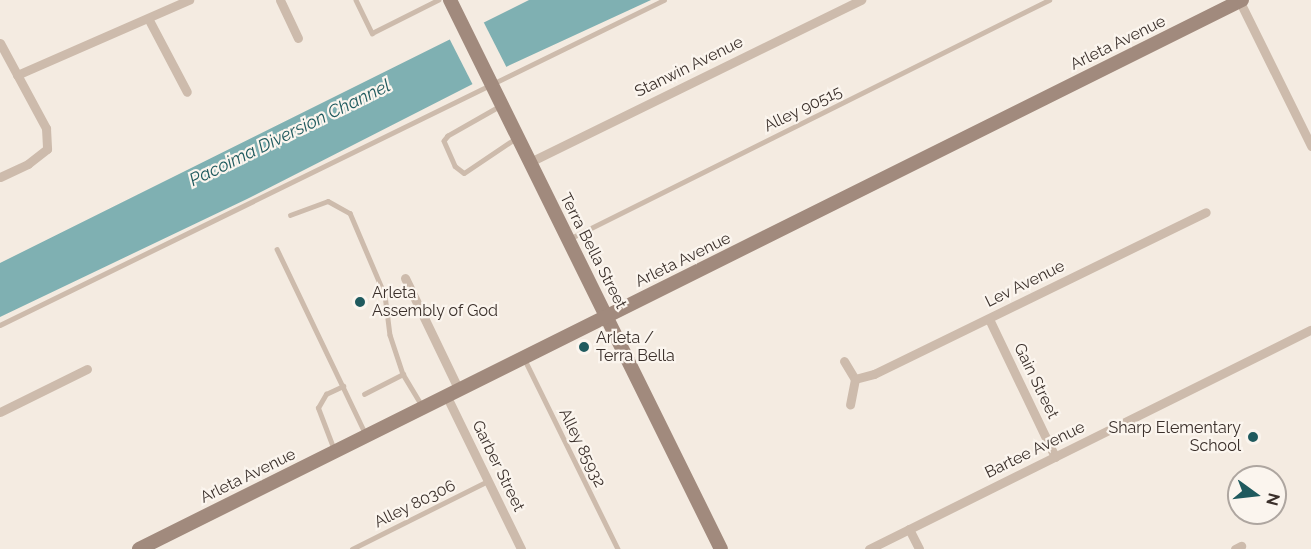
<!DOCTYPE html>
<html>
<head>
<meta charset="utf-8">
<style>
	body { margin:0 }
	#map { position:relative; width:1311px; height:549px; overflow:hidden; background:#f4ebe1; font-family:Raleway,sans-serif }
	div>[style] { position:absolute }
	.water>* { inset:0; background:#7fb0b2 }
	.pier>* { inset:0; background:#f4ebe1; transform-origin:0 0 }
	.lane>* { height:4.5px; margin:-2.25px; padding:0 2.25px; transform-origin:2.25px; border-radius:2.25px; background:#cdbbac }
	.street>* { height:9px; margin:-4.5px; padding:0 4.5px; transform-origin:4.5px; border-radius:4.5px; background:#cdbbac }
	.secondary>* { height:14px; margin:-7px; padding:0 7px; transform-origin:7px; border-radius:7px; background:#a18a7d }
	.dots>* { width:16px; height:16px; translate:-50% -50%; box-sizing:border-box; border:3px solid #fbf5ee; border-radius:50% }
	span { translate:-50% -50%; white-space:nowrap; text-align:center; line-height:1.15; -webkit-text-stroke:4.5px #fbf5ee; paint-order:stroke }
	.street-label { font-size:16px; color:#3b302b }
	.poi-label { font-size:16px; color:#3b302b }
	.left { translate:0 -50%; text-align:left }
	.right { translate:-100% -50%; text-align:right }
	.water-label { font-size:18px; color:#1f5a5e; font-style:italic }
	.north { position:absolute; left:1227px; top:465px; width:60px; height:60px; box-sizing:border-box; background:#fbf5ee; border:2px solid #aea6a0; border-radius:50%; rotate:105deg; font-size:16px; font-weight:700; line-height:24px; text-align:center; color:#3b302b }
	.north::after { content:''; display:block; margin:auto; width:21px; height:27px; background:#1f5a5e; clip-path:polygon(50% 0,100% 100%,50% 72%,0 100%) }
</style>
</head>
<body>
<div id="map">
	<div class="water">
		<i style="clip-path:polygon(529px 0,651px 0,510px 65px,247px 199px,0 317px,0 263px)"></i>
	</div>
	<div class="pier">
		<i style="left:482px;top:19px;width:56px;height:38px;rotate:63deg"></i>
	</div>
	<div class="lane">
		<i style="left:356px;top:0;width:37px;rotate:64deg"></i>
		<i style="left:372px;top:33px;width:74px;rotate:-26.6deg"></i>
		<i style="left:499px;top:107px;width:59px;rotate:150.4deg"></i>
		<i style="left:448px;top:136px;width:6px;rotate:129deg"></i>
		<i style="left:444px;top:141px;width:27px;rotate:66deg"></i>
		<i style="left:455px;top:166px;width:11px;rotate:38deg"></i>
		<i style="left:464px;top:173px;width:63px;rotate:-33.9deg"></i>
		<i style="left:290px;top:215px;width:40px;rotate:-20.2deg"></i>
		<i style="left:328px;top:201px;width:25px;rotate:29deg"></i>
		<i style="left:350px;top:213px;width:89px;rotate:66.9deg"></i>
		<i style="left:385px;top:295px;width:40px;rotate:82.9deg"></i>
		<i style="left:390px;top:335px;width:41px;rotate:71.6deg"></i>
		<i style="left:403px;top:374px;width:37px;rotate:59deg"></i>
		<i style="left:571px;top:238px;width:534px;rotate:-26.47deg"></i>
		<i style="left:277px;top:249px;width:204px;rotate:64.4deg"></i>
		<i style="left:0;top:325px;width:739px;rotate:-26.08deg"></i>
		<i style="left:525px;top:360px;width:211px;rotate:63.8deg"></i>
		<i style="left:364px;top:394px;width:44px;rotate:-27.1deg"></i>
		<i style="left:334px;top:450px;width:45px;rotate:-110.9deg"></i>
		<i style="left:318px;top:408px;width:16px;rotate:-60deg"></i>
		<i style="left:326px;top:394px;width:19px;rotate:-25deg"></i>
		<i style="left:352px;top:549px;width:152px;rotate:-26.6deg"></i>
	</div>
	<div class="street">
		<i style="left:280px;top:0;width:42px;rotate:64.7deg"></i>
		<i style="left:1239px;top:0;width:163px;rotate:63.7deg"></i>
		<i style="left:149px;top:20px;width:81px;rotate:62.2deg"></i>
		<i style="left:0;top:43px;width:97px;rotate:61.6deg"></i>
		<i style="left:46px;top:128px;width:21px;rotate:87deg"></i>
		<i style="left:47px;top:149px;width:24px;rotate:142deg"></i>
		<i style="left:28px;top:164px;width:31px;rotate:155deg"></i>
		<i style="left:17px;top:75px;width:188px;rotate:-23.6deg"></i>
		<i style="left:530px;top:162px;width:369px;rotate:-26.1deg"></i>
		<i style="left:405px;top:278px;width:124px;rotate:64.3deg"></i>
		<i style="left:989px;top:319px;width:153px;rotate:64.4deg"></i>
		<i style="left:844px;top:361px;width:21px;rotate:59deg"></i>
		<i style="left:855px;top:379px;width:26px;rotate:101deg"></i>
		<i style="left:855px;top:379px;width:20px;rotate:-15deg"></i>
		<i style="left:874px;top:374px;width:369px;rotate:-26deg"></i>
		<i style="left:447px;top:397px;width:169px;rotate:64deg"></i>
		<i style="left:0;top:412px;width:97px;rotate:-26.3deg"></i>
		<i style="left:909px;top:529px;width:22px;rotate:63deg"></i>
		<i style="left:869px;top:549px;width:493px;rotate:-26.4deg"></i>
		<i style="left:1235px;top:549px;width:7px;rotate:-27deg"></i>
	</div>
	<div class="secondary">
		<i style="left:450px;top:0;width:612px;rotate:63.73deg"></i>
		<i style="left:139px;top:549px;width:1232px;rotate:-26.46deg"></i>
	</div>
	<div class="dots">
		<i style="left:360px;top:302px;background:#1f5a5e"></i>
		<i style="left:584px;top:347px;background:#1f5a5e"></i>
		<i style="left:1253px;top:437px;background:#1f5a5e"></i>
	</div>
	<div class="street-label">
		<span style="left:1118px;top:43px;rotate:-26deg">Arleta Avenue</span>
		<span style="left:689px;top:67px;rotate:-26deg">Stanwin Avenue</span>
		<span style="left:803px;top:109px;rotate:-26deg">Alley 90515</span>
		<span style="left:593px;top:251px;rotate:63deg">Terra Bella Street</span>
		<span style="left:683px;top:260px;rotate:-26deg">Arleta Avenue</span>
		<span style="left:1025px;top:284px;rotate:-26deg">Lev Avenue</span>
		<span style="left:1036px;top:381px;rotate:64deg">Gain Street</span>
		<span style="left:582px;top:448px;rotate:64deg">Alley 85932</span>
		<span style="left:1035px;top:450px;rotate:-26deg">Bartee Avenue</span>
		<span style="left:498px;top:466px;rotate:64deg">Garber Street</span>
		<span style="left:248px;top:476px;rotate:-26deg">Arleta Avenue</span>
		<span style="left:415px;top:504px;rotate:-26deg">Alley 80306</span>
	</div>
	<div class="poi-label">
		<span class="left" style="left:372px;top:302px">Arleta<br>Assembly of God</span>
		<span class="left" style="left:596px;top:347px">Arleta /<br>Terra Bella</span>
		<span class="right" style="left:1241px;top:437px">Sharp Elementary<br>School</span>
	</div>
	<div class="water-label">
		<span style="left:290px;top:133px;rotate:-26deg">Pacoima Diversion Channel</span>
	</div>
	<div class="north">N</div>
</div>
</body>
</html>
